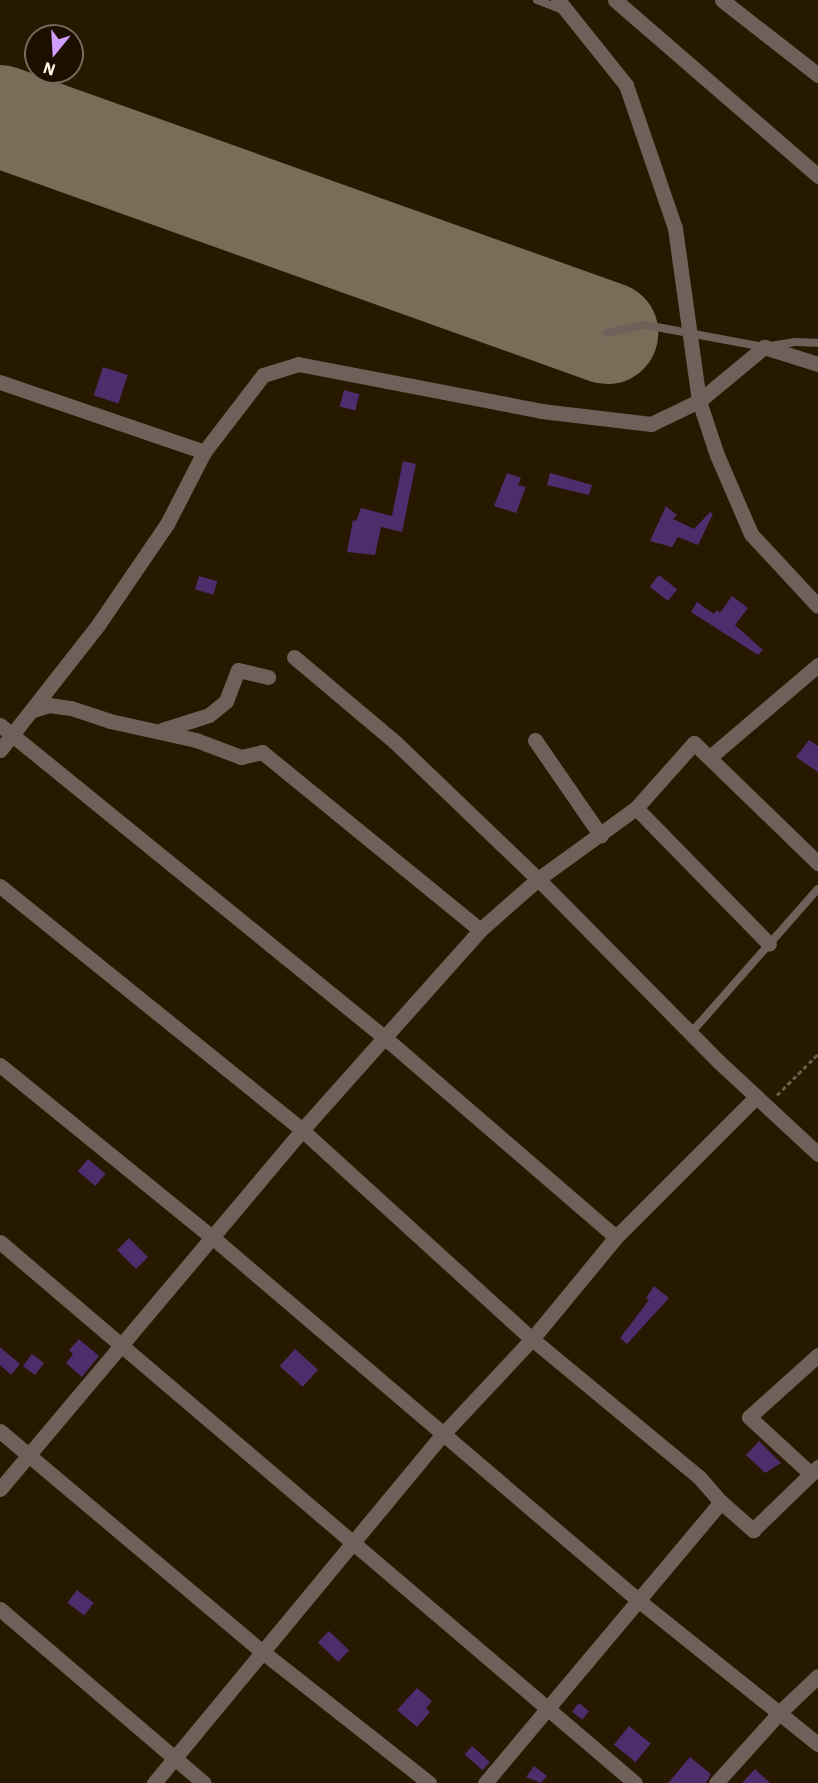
<!DOCTYPE html>
<html>
<head>
<meta charset="utf-8">
<style>
	body { margin:0 }
	#map { position:relative; width:818px; height:1783px; overflow:hidden; background:#271800; font-family:"IBM Plex Sans",sans-serif }
	div>[style] { position:absolute }
	.runway>* { height:102px; margin:-51px; padding:0 51px; transform-origin:51px; border-radius:51px; background:#7a6c58 }
	.building>* { inset:0; background:#4e2d6c; transform-origin:0 0 }
	.path>* { height:3px; margin-top:-1.5px; transform-origin:0; background:repeating-linear-gradient(90deg,#6c5f4a 0 4.5px,transparent 0 7.5px) }
	.lane>* { height:8px; margin:-4px; padding:0 4px; transform-origin:4px; border-radius:4px; background:#6e6159 }
	.street>* { height:15px; margin:-7.5px; padding:0 7.5px; transform-origin:7.5px; border-radius:7.5px; background:#6e6159 }
	span { translate:-50% -50%; white-space:nowrap; text-align:center; line-height:1.15; -webkit-text-stroke:4.5px #1d0f00; paint-order:stroke }
	.north { position:absolute; left:24px; top:24px; width:60px; height:60px; box-sizing:border-box; background:#1d0f00; border:2px solid #776a5b; border-radius:50%; rotate:198deg; font-size:16px; font-weight:700; line-height:24px; text-align:center; color:#fef3e4 }
	.north::after { content:''; display:block; margin:auto; width:21px; height:27px; background:#d19dfe; clip-path:polygon(50% 0,100% 100%,50% 72%,0 100%) }
</style>
</head>
<body>
<div id="map">
	<div class="runway">
		<i style="left:0;top:116px;width:645px;rotate:19.67deg"></i>
	</div>
	<div class="building">
		<i style="left:103px;top:367px;width:26px;height:30px;rotate:18deg"></i>
		<i style="left:344px;top:390px;width:16px;height:17px;rotate:15deg"></i>
		<i style="clip-path:polygon(403px 461px,416px 464px,402px 532px,381px 527px,375px 555px,347px 552px,353px 520px,356px 521px,361px 508px,392px 516px)"></i>
		<i style="clip-path:polygon(507px 473px,521px 478px,518px 485px,526px 487px,516px 513px,494px 506px)"></i>
		<i style="clip-path:polygon(550px 473px,592px 485px,589px 495px,547px 485px)"></i>
		<i style="clip-path:polygon(666px 506px,677px 515px,673px 519px,694px 529px,710px 512px,713px 514px,698px 545px,678px 537px,672px 547px,650px 541px)"></i>
		<i style="left:659px;top:575px;width:23px;height:15px;rotate:38deg"></i>
		<i style="left:199px;top:576px;width:19px;height:14px;rotate:16deg"></i>
		<i style="clip-path:polygon(732px 596px,748px 608px,735px 625px,763px 650px,758px 655px,691px 612px,697px 602px,714px 614px,717px 610px,720px 613px)"></i>
		<i style="clip-path:polygon(809px 740px,818px 746px,818px 772px,796px 757px)"></i>
		<i style="left:88px;top:1159px;width:23px;height:16px;rotate:40deg"></i>
		<i style="left:129px;top:1238px;width:27px;height:17px;rotate:45deg"></i>
		<i style="clip-path:polygon(654px 1286px,669px 1298px,627px 1344px,620px 1338px,649px 1300px,646px 1298px)"></i>
		<i style="clip-path:polygon(79px 1339px,99px 1356px,82px 1377px,66px 1363px,73px 1354px,69px 1350px)"></i>
		<i style="clip-path:polygon(0 1347px,20px 1364px,11px 1375px,0 1365px)"></i>
		<i style="left:295px;top:1349px;width:31px;height:23px;rotate:42deg"></i>
		<i style="left:32px;top:1354px;width:15px;height:15px;rotate:37deg"></i>
		<i style="clip-path:polygon(759px 1441px,781px 1463px,765px 1473px,746px 1455px)"></i>
		<i style="left:77px;top:1590px;width:21px;height:16px;rotate:37deg"></i>
		<i style="left:329px;top:1631px;width:28px;height:16px;rotate:44deg"></i>
		<i style="clip-path:polygon(417px 1688px,432px 1701px,426px 1708px,430px 1712px,417px 1727px,397px 1710px)"></i>
		<i style="left:579px;top:1703px;width:13px;height:11px;rotate:39deg"></i>
		<i style="left:629px;top:1726px;width:28px;height:24px;rotate:39deg"></i>
		<i style="left:472px;top:1746px;width:24px;height:11px;rotate:42deg"></i>
		<i style="clip-path:polygon(690px 1757px,711px 1774px,706px 1783px,668px 1783px)"></i>
		<i style="clip-path:polygon(534px 1766px,547px 1776px,541px 1783px,526px 1777px)"></i>
		<i style="clip-path:polygon(755px 1769px,770px 1783px,742px 1783px)"></i>
	</div>
	<div class="path">
		<i style="left:777px;top:1095px;width:58px;rotate:-45deg"></i>
	</div>
	<div class="lane">
		<i style="left:537px;top:0;width:28px;rotate:21deg"></i>
		<i style="left:607px;top:333px;width:40px;rotate:-12deg"></i>
		<i style="left:646px;top:325px;width:120px;rotate:10.6deg"></i>
		<i style="left:764px;top:347px;width:30px;rotate:-9deg"></i>
		<i style="left:794px;top:342px;width:24px;rotate:2deg"></i>
		<i style="left:690px;top:1034px;width:193px;rotate:-48.6deg"></i>
	</div>
	<div class="street">
		<i style="left:558px;top:0;width:109px;rotate:51.3deg"></i>
		<i style="left:626px;top:85px;width:151px;rotate:71.1deg"></i>
		<i style="left:675px;top:228px;width:175px;rotate:82.1deg"></i>
		<i style="left:699px;top:401px;width:57px;rotate:71.6deg"></i>
		<i style="left:717px;top:455px;width:86px;rotate:66.7deg"></i>
		<i style="left:751px;top:534px;width:98px;rotate:47.1deg"></i>
		<i style="left:615px;top:0;width:269px;rotate:40.9deg"></i>
		<i style="left:722px;top:0;width:122px;rotate:38deg"></i>
		<i style="left:0;top:382px;width:216px;rotate:18.9deg"></i>
		<i style="left:294px;top:657px;width:132px;rotate:40.1deg"></i>
		<i style="left:395px;top:742px;width:198px;rotate:43.8deg"></i>
		<i style="left:538px;top:879px;width:256px;rotate:45.3deg"></i>
		<i style="left:718px;top:1061px;width:137px;rotate:42.9deg"></i>
		<i style="left:33px;top:710px;width:17px;rotate:-17deg"></i>
		<i style="left:49px;top:705px;width:22px;rotate:8deg"></i>
		<i style="left:71px;top:708px;width:41px;rotate:18.4deg"></i>
		<i style="left:110px;top:721px;width:88px;rotate:12.5deg"></i>
		<i style="left:196px;top:740px;width:48px;rotate:20.7deg"></i>
		<i style="left:241px;top:757px;width:22px;rotate:-13deg"></i>
		<i style="left:262px;top:752px;width:281px;rotate:39.2deg"></i>
		<i style="left:0;top:725px;width:495px;rotate:39.1deg"></i>
		<i style="left:384px;top:1037px;width:306px;rotate:40.8deg"></i>
		<i style="left:162px;top:730px;width:49px;rotate:-17.7deg"></i>
		<i style="left:209px;top:715px;width:22px;rotate:-39deg"></i>
		<i style="left:226px;top:701px;width:33px;rotate:-69deg"></i>
		<i style="left:238px;top:670px;width:31px;rotate:13deg"></i>
		<i style="left:535px;top:740px;width:116px;rotate:55.5deg"></i>
		<i style="left:0;top:750px;width:159px;rotate:-51.9deg"></i>
		<i style="left:98px;top:625px;width:122px;rotate:-55.7deg"></i>
		<i style="left:167px;top:524px;width:81px;rotate:-62.8deg"></i>
		<i style="left:204px;top:452px;width:97px;rotate:-52.5deg"></i>
		<i style="left:263px;top:375px;width:37px;rotate:-17deg"></i>
		<i style="left:298px;top:364px;width:248px;rotate:10.9deg"></i>
		<i style="left:541px;top:411px;width:111px;rotate:6.7deg"></i>
		<i style="left:651px;top:424px;width:53px;rotate:-25.6deg"></i>
		<i style="left:699px;top:401px;width:85px;rotate:-39.7deg"></i>
		<i style="left:764px;top:347px;width:57px;rotate:17.5deg"></i>
		<i style="left:710px;top:757px;width:142px;rotate:-40.4deg"></i>
		<i style="left:636px;top:808px;width:190px;rotate:45.6deg"></i>
		<i style="left:0;top:886px;width:388px;rotate:38.9deg"></i>
		<i style="left:302px;top:1130px;width:311px;rotate:42.3deg"></i>
		<i style="left:532px;top:1339px;width:217px;rotate:39.6deg"></i>
		<i style="left:699px;top:1477px;width:33px;rotate:49deg"></i>
		<i style="left:0;top:1065px;width:273px;rotate:39.1deg"></i>
		<i style="left:212px;top:1237px;width:560px;rotate:40.43deg"></i>
		<i style="left:638px;top:1600px;width:231px;rotate:38.7deg"></i>
		<i style="left:0;top:1242px;width:834px;rotate:40.43deg"></i>
		<i style="left:0;top:1431px;width:345px;rotate:40.1deg"></i>
		<i style="left:264px;top:1653px;width:210px;rotate:38.2deg"></i>
		<i style="left:811px;top:1474px;width:84px;rotate:-137.4deg"></i>
		<i style="left:749px;top:1417px;width:93px;rotate:-41.9deg"></i>
		<i style="left:0;top:1489px;width:469px;rotate:-49.9deg"></i>
		<i style="left:302px;top:1130px;width:268px;rotate:-48.3deg"></i>
		<i style="left:480px;top:930px;width:77px;rotate:-41.3deg"></i>
		<i style="left:538px;top:879px;width:121px;rotate:-35.9deg"></i>
		<i style="left:636px;top:808px;width:87px;rotate:-48.3deg"></i>
		<i style="left:694px;top:743px;width:173px;rotate:44.1deg"></i>
		<i style="left:0;top:1609px;width:268px;rotate:40.5deg"></i>
		<i style="left:154px;top:1783px;width:453px;rotate:-50.4deg"></i>
		<i style="left:443px;top:1434px;width:130px;rotate:-46.9deg"></i>
		<i style="left:532px;top:1339px;width:132px;rotate:-50.5deg"></i>
		<i style="left:616px;top:1237px;width:198px;rotate:-45deg"></i>
		<i style="left:485px;top:1783px;width:367px;rotate:-50deg"></i>
		<i style="left:721px;top:1502px;width:43px;rotate:41.2deg"></i>
		<i style="left:753px;top:1530px;width:91px;rotate:-44.1deg"></i>
		<i style="left:716px;top:1783px;width:96px;rotate:-48deg"></i>
		<i style="left:780px;top:1712px;width:52px;rotate:-43.5deg"></i>
	</div>
	<div class="north">N</div>
</div>
</body>
</html>
